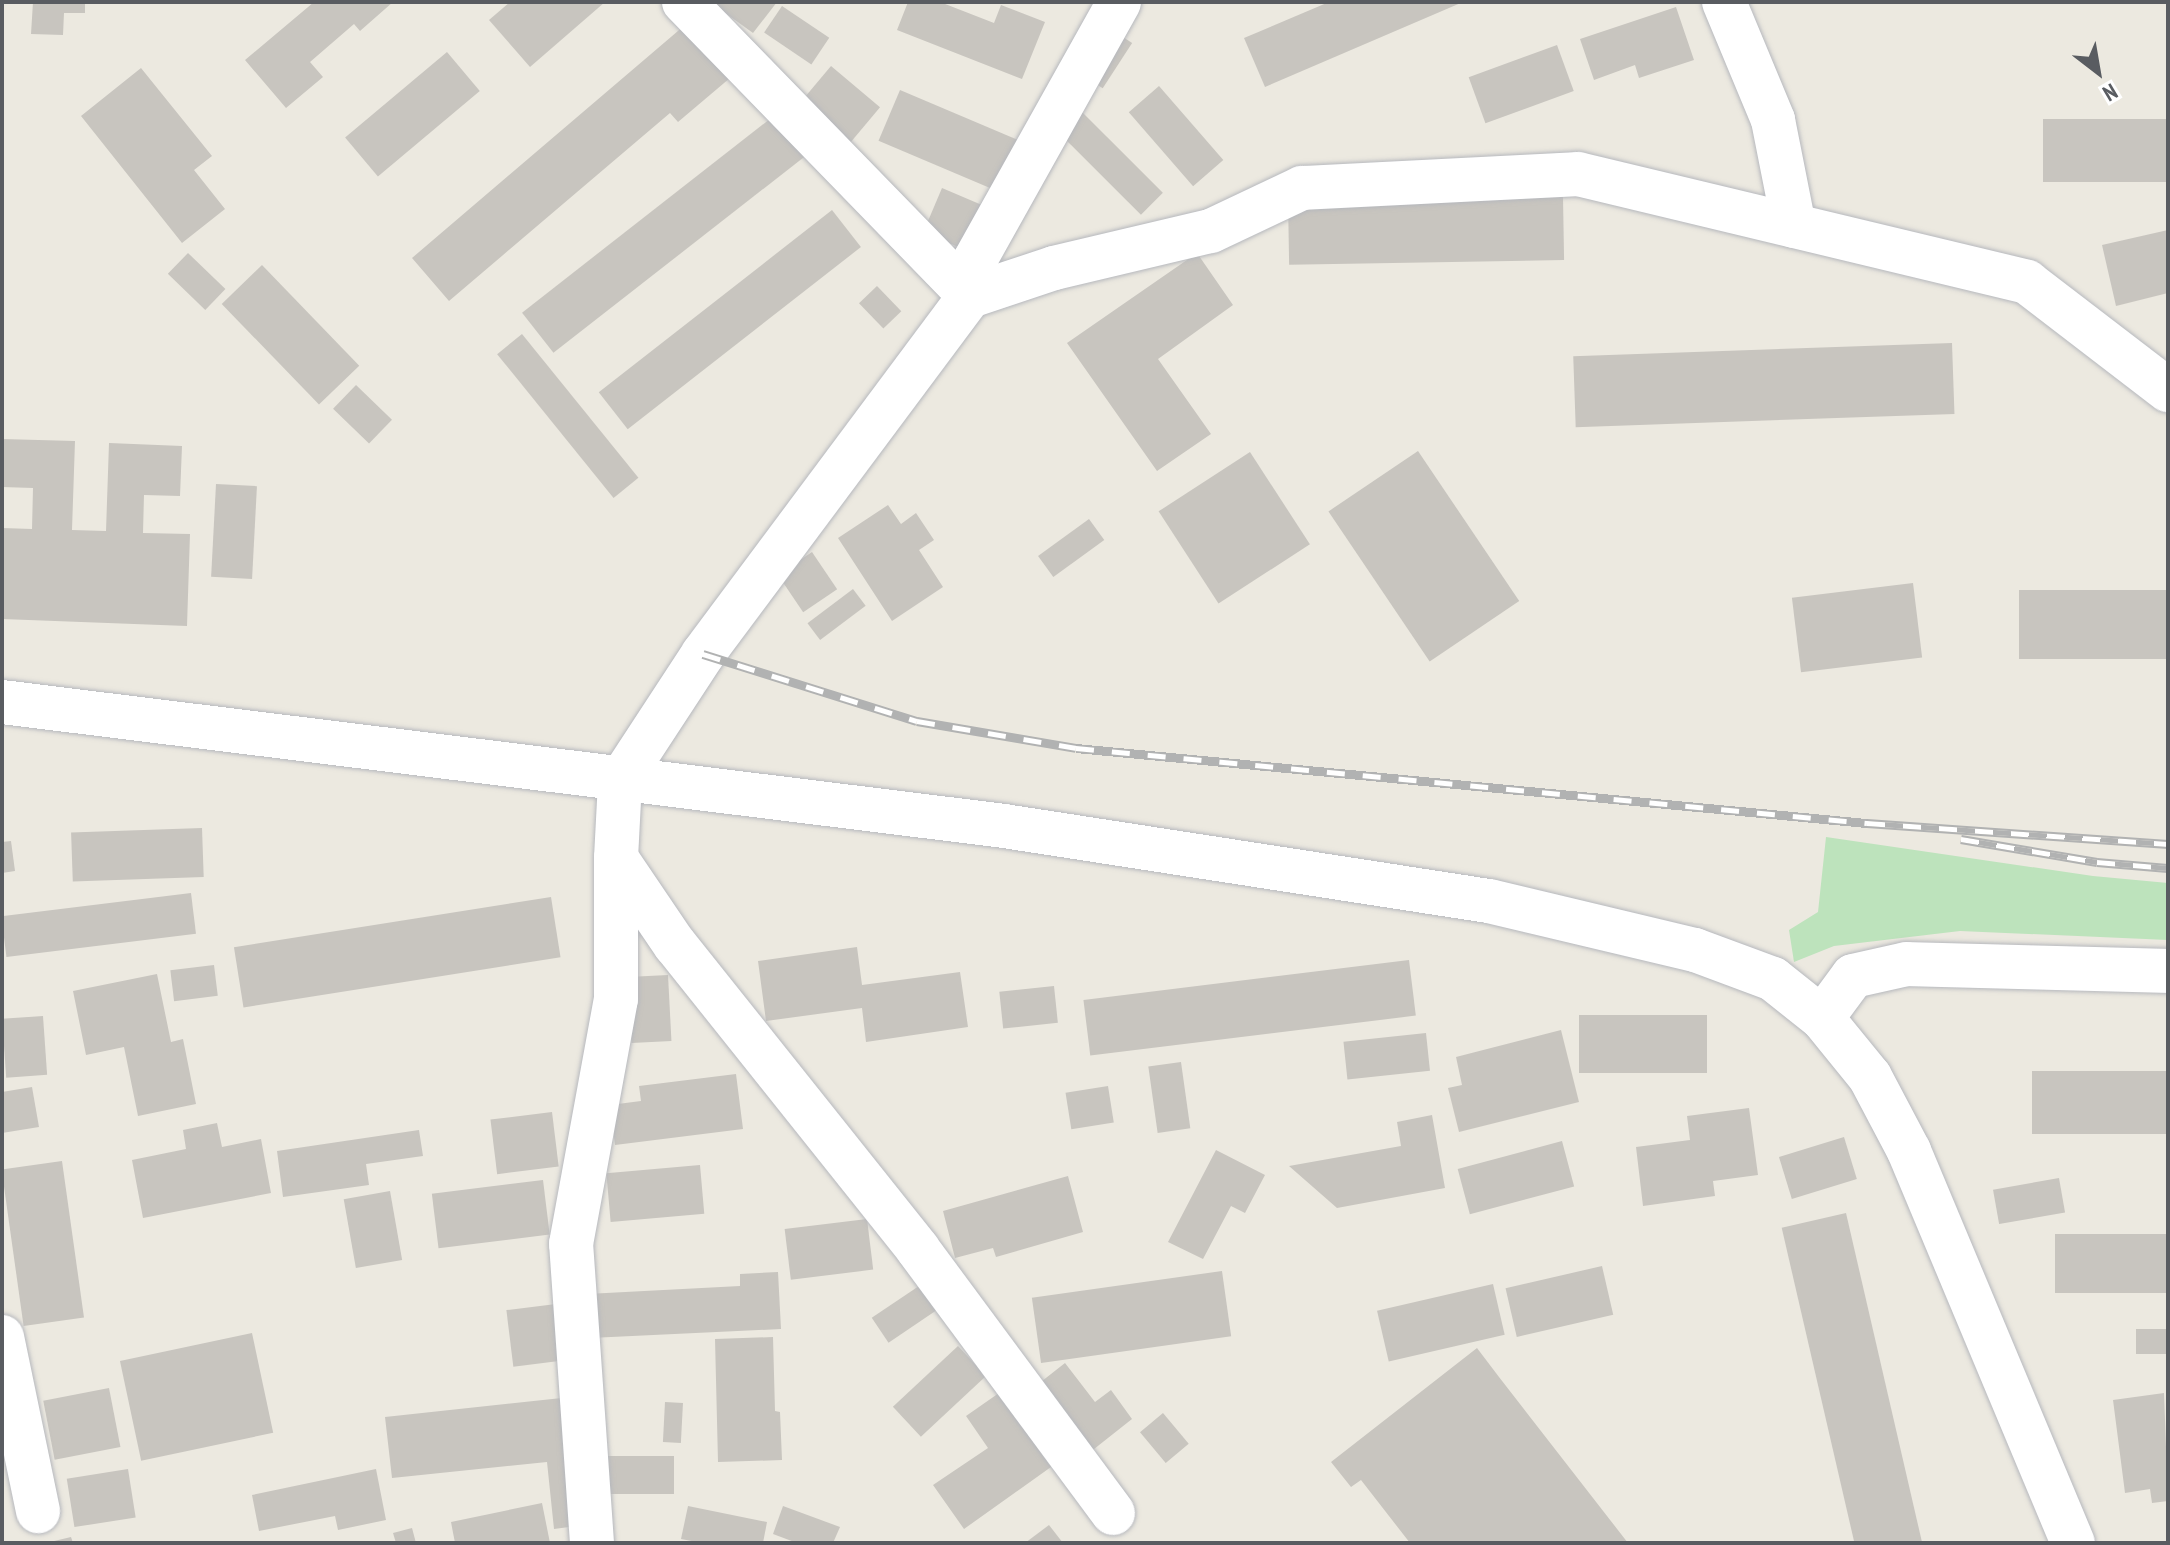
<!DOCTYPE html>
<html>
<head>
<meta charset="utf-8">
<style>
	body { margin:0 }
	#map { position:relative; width:2170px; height:1545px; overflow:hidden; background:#ece9e0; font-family:"PT Sans Narrow",sans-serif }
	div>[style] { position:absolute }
	.green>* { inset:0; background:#bde3bc }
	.building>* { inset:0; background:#c8c5bf; transform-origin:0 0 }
	.roads { filter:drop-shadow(0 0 2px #b6b8bd) drop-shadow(0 0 2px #b6b8bd) }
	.minor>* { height:44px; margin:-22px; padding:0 22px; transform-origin:22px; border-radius:22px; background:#fff }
	.tertiary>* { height:44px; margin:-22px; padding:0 22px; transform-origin:22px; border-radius:22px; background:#fff }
	.rail>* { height:9px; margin-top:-4.5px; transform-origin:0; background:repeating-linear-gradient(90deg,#fff 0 18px,#b1b2b2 0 36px); box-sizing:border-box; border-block:2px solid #b1b2b2 }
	span { translate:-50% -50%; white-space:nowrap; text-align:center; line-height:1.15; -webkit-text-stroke:7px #fff; paint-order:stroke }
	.frame { position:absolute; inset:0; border:4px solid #595c61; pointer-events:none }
	.north { position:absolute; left:2058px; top:32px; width:80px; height:80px; -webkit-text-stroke:6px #fff; paint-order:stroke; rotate:149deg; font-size:22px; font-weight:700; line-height:32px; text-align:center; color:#595c61 }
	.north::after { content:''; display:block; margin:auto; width:28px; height:36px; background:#595c61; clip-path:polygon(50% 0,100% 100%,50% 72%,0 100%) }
</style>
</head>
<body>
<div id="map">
	<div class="green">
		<i style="clip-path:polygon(1826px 837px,2093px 876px,2168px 883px,2168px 940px,1960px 931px,1834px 946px,1794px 962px,1789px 930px,1818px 912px)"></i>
	</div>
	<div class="building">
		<i style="clip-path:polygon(33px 2px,85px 2px,85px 13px,64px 13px,63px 35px,31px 34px)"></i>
		<i style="clip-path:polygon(314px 2px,393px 2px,360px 31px,354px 24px,310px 62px,323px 77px,286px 108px,245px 60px)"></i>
		<i style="clip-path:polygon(510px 2px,605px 2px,530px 67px,489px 20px)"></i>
		<i style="clip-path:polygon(710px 2px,777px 2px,753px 33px)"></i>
		<i style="clip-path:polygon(908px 2px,940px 2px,994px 23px,1001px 5px,1045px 22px,1022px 79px,897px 30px)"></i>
		<i style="clip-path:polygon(1329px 2px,1463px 2px,1265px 87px,1244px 38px)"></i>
		<i style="left:782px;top:6px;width:57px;height:32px;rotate:34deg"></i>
		<i style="clip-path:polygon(1676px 7px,1694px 60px,1639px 78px,1635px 65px,1594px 80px,1580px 39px)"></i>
		<i style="clip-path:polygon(685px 25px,730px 78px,678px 122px,670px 113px,449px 301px,412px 258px)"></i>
		<i style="left:1112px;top:30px;width:24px;height:54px;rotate:33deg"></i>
		<i style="left:1557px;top:45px;width:49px;height:94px;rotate:70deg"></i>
		<i style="left:447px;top:52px;width:51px;height:133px;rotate:50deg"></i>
		<i style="left:831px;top:66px;width:64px;height:47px;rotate:40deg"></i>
		<i style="clip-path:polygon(141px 68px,212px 156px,194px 170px,225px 209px,182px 243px,81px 116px)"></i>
		<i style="left:1159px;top:86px;width:98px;height:40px;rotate:49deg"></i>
		<i style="left:900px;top:90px;width:132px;height:55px;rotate:23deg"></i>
		<i style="left:1078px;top:108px;width:120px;height:31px;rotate:45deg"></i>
		<i style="left:775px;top:115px;width:51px;height:321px;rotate:52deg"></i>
		<i style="left:2168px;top:119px;width:63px;height:125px;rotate:90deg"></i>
		<i style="left:942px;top:188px;width:51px;height:48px;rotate:23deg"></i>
		<i style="left:1563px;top:197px;width:63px;height:275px;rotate:89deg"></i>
		<i style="left:832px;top:210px;width:47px;height:296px;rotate:52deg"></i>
		<i style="clip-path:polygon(2168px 230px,2168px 293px,2116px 306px,2102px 245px)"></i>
		<i style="left:188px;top:253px;width:52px;height:29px;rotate:44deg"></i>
		<i style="clip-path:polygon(1197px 253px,1233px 305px,1158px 359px,1211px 434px,1157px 471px,1067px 343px)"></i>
		<i style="left:262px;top:265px;width:140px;height:56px;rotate:46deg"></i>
		<i style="left:877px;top:286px;width:35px;height:25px;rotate:46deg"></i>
		<i style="left:522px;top:334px;width:185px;height:32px;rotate:51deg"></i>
		<i style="left:1952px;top:343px;width:71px;height:379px;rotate:88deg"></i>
		<i style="left:356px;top:385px;width:50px;height:33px;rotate:44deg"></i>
		<i style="clip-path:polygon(2px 439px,75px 441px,72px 530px,106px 531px,109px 443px,182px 446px,180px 496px,144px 495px,143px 533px,190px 534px,187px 626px,2px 619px,2px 528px,32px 529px,33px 488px,2px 487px)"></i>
		<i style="left:1418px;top:451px;width:181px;height:108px;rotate:56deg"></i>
		<i style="left:1250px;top:452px;width:110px;height:109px;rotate:57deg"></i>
		<i style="left:216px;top:484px;width:41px;height:93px;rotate:3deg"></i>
		<i style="clip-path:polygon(888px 505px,901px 524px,916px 513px,934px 540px,919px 550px,943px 587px,892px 621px,838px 538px)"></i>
		<i style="left:1089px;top:519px;width:26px;height:63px;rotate:54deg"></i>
		<i style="left:812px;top:552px;width:45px;height:41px;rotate:56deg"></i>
		<i style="left:1913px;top:583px;width:75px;height:122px;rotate:83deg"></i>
		<i style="left:853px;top:589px;width:21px;height:57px;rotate:53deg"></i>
		<i style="left:2168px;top:590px;width:69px;height:149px;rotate:90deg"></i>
		<i style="left:202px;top:828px;width:49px;height:131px;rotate:88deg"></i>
		<i style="clip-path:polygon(11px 841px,15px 871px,2px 873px,2px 842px)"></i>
		<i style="left:191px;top:893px;width:41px;height:191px;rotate:83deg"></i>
		<i style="left:551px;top:897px;width:61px;height:321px;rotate:81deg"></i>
		<i style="clip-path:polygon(857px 947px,862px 985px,960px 972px,968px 1027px,866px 1042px,862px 1008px,766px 1021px,758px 961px)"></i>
		<i style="left:1409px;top:960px;width:56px;height:328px;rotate:83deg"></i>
		<i style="left:214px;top:965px;width:31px;height:44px;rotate:83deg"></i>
		<i style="clip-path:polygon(157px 974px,171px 1042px,183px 1039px,196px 1104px,138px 1116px,124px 1047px,86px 1055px,73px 991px)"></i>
		<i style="left:668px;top:975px;width:66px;height:40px;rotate:87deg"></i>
		<i style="left:1054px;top:986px;width:37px;height:55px;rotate:84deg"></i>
		<i style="left:1579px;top:1015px;width:128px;height:58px"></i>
		<i style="left:43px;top:1016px;width:59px;height:41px;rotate:86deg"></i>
		<i style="clip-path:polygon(1561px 1030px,1579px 1102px,1459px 1132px,1448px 1088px,1462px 1085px,1456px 1057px)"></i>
		<i style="left:1426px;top:1033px;width:38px;height:83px;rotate:84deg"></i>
		<i style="left:1181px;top:1062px;width:67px;height:33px;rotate:82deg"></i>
		<i style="left:2168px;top:1071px;width:63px;height:136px;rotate:90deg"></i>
		<i style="clip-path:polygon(736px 1074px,743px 1129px,615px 1145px,610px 1105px,641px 1101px,639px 1086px)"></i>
		<i style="left:1108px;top:1086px;width:37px;height:43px;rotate:81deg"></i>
		<i style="clip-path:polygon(32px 1087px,39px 1127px,2px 1133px,2px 1092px)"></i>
		<i style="clip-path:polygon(1749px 1108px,1758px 1175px,1713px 1181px,1715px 1196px,1643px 1206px,1636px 1147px,1690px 1140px,1687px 1116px)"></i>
		<i style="left:552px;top:1112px;width:55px;height:62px;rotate:83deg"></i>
		<i style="clip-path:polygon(1432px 1115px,1445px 1188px,1337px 1208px,1289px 1166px,1401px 1146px,1397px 1122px)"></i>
		<i style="clip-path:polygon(217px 1123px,222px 1147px,261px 1139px,271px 1193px,143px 1218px,132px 1160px,186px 1149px,183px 1130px)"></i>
		<i style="clip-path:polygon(419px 1130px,423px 1156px,366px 1164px,369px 1185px,283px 1197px,277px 1151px)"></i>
		<i style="left:1844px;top:1137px;width:44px;height:68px;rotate:73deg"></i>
		<i style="left:1562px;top:1141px;width:47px;height:108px;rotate:75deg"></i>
		<i style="clip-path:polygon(1216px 1150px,1265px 1175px,1245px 1213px,1231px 1206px,1203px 1259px,1168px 1242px)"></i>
		<i style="left:62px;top:1161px;width:158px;height:61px;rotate:82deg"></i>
		<i style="left:700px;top:1165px;width:49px;height:94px;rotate:85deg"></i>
		<i style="clip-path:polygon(1068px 1176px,1083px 1232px,996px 1257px,993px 1248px,955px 1258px,943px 1211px)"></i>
		<i style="left:2059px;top:1178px;width:35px;height:67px;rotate:80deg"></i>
		<i style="left:543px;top:1180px;width:55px;height:112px;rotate:83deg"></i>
		<i style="left:390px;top:1191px;width:70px;height:47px;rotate:80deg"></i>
		<i style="left:1846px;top:1213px;width:338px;height:66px;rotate:77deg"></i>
		<i style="left:867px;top:1219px;width:51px;height:83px;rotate:83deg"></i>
		<i style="left:2168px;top:1234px;width:59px;height:113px;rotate:90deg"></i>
		<i style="left:1602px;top:1266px;width:50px;height:99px;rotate:77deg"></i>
		<i style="left:1222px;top:1271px;width:66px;height:192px;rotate:82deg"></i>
		<i style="clip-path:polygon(778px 1272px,781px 1329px,590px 1338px,587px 1294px,740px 1286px,740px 1274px)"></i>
		<i style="left:1493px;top:1284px;width:52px;height:119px;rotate:77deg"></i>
		<i style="left:919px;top:1286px;width:30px;height:57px;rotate:56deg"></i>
		<i style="left:556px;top:1304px;width:57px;height:50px;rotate:83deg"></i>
		<i style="left:2168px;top:1329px;width:25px;height:32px;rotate:90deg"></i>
		<i style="left:252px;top:1333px;width:102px;height:135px;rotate:78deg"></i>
		<i style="clip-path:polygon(773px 1337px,775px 1411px,780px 1412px,782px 1460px,718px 1462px,715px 1339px)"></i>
		<i style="left:958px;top:1346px;width:41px;height:89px;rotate:47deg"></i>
		<i style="clip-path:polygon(1477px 1348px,1499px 1377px,1628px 1543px,1410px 1543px,1361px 1480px,1351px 1487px,1331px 1462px)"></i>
		<i style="clip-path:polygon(1065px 1363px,1095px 1402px,1111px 1390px,1132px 1419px,1089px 1453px,1037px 1385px)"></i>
		<i style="left:109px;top:1388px;width:60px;height:67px;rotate:79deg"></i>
		<i style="clip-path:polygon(999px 1393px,1051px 1467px,964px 1529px,933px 1485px,988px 1448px,966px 1416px)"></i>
		<i style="clip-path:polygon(2164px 1393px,2168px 1501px,2152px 1503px,2150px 1489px,2125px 1493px,2113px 1400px)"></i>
		<i style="clip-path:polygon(571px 1397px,584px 1525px,554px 1529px,547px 1462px,392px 1478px,385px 1417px)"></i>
		<i style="left:665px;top:1402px;width:18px;height:40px;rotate:3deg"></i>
		<i style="left:1163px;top:1413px;width:40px;height:30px;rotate:50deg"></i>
		<i style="left:674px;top:1456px;width:38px;height:72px;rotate:90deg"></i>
		<i style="left:128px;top:1469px;width:49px;height:62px;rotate:81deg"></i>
		<i style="clip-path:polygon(376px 1469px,386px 1520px,338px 1530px,335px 1516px,259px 1531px,252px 1495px)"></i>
		<i style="clip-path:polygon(542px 1503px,550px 1543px,455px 1543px,451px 1522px)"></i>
		<i style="clip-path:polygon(688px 1506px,767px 1522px,763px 1543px,702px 1543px,681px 1539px)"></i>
		<i style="clip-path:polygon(783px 1506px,840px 1527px,833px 1543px,797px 1543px,773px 1534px)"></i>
		<i style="clip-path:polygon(1049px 1525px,1063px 1543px,1025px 1543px)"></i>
		<i style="clip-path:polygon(412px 1528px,416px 1543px,396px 1543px,393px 1533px)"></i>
		<i style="clip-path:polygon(71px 1537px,73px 1543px,50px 1543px,50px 1542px)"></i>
	</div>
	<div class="roads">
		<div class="minor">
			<i style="left:684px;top:2px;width:410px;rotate:45.8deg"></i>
			<i style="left:1724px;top:2px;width:128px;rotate:67.4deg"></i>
			<i style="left:1773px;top:120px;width:108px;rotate:78.8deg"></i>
			<i style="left:970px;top:296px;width:36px;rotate:-82deg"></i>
			<i style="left:975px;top:260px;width:295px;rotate:-60.8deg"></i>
			<i style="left:1822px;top:1018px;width:52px;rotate:-53.6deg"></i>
			<i style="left:1853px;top:976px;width:55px;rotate:-12.5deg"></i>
			<i style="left:1907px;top:964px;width:261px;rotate:1.5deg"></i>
			<i style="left:2px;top:1337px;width:178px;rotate:78.3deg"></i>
			<i style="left:1113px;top:1513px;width:328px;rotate:-126.5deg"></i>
			<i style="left:918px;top:1249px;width:389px;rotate:-128.6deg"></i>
			<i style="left:675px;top:945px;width:105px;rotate:-124.1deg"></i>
			<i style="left:616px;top:858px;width:77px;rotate:-87deg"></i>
			<i style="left:620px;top:781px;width:152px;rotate:-56.8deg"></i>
			<i style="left:703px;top:654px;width:447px;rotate:-53.3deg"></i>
			<i style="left:970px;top:296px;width:89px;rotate:-18.4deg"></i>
			<i style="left:1054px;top:268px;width:161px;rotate:-13.3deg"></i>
			<i style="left:1211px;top:231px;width:101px;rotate:-25.3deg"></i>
			<i style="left:1302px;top:188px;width:276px;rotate:-2.9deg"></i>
			<i style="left:1578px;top:174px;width:462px;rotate:13.5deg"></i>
			<i style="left:2027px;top:282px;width:178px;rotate:37.5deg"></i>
			<i style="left:592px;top:1543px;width:300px;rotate:-94deg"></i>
			<i style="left:571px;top:1244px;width:249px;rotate:-79.6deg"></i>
			<i style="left:616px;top:999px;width:141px;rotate:-90deg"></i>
		</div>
		<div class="tertiary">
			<i style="left:2px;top:702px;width:1010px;rotate:7.05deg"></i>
			<i style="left:1004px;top:826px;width:491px;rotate:8.8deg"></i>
			<i style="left:1489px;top:901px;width:212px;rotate:13.4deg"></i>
			<i style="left:1695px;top:950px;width:83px;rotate:20.4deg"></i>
			<i style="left:1773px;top:979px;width:63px;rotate:38.5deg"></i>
			<i style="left:1822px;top:1018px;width:76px;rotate:50.9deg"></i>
			<i style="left:1870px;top:1077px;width:84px;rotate:62.2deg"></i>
			<i style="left:1909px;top:1151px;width:425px;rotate:67.3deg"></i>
		</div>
	</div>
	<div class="rail">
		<i style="left:703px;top:654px;width:224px;rotate:17.4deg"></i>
		<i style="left:917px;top:721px;width:161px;rotate:9.6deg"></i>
		<i style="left:1076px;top:748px;width:795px;rotate:5.42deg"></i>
		<i style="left:1867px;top:823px;width:302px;rotate:4deg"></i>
		<i style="left:1961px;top:839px;width:138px;rotate:9.6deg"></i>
		<i style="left:2097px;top:862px;width:71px;rotate:4.8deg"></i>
	</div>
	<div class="frame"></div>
	<div class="north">N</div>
</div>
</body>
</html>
